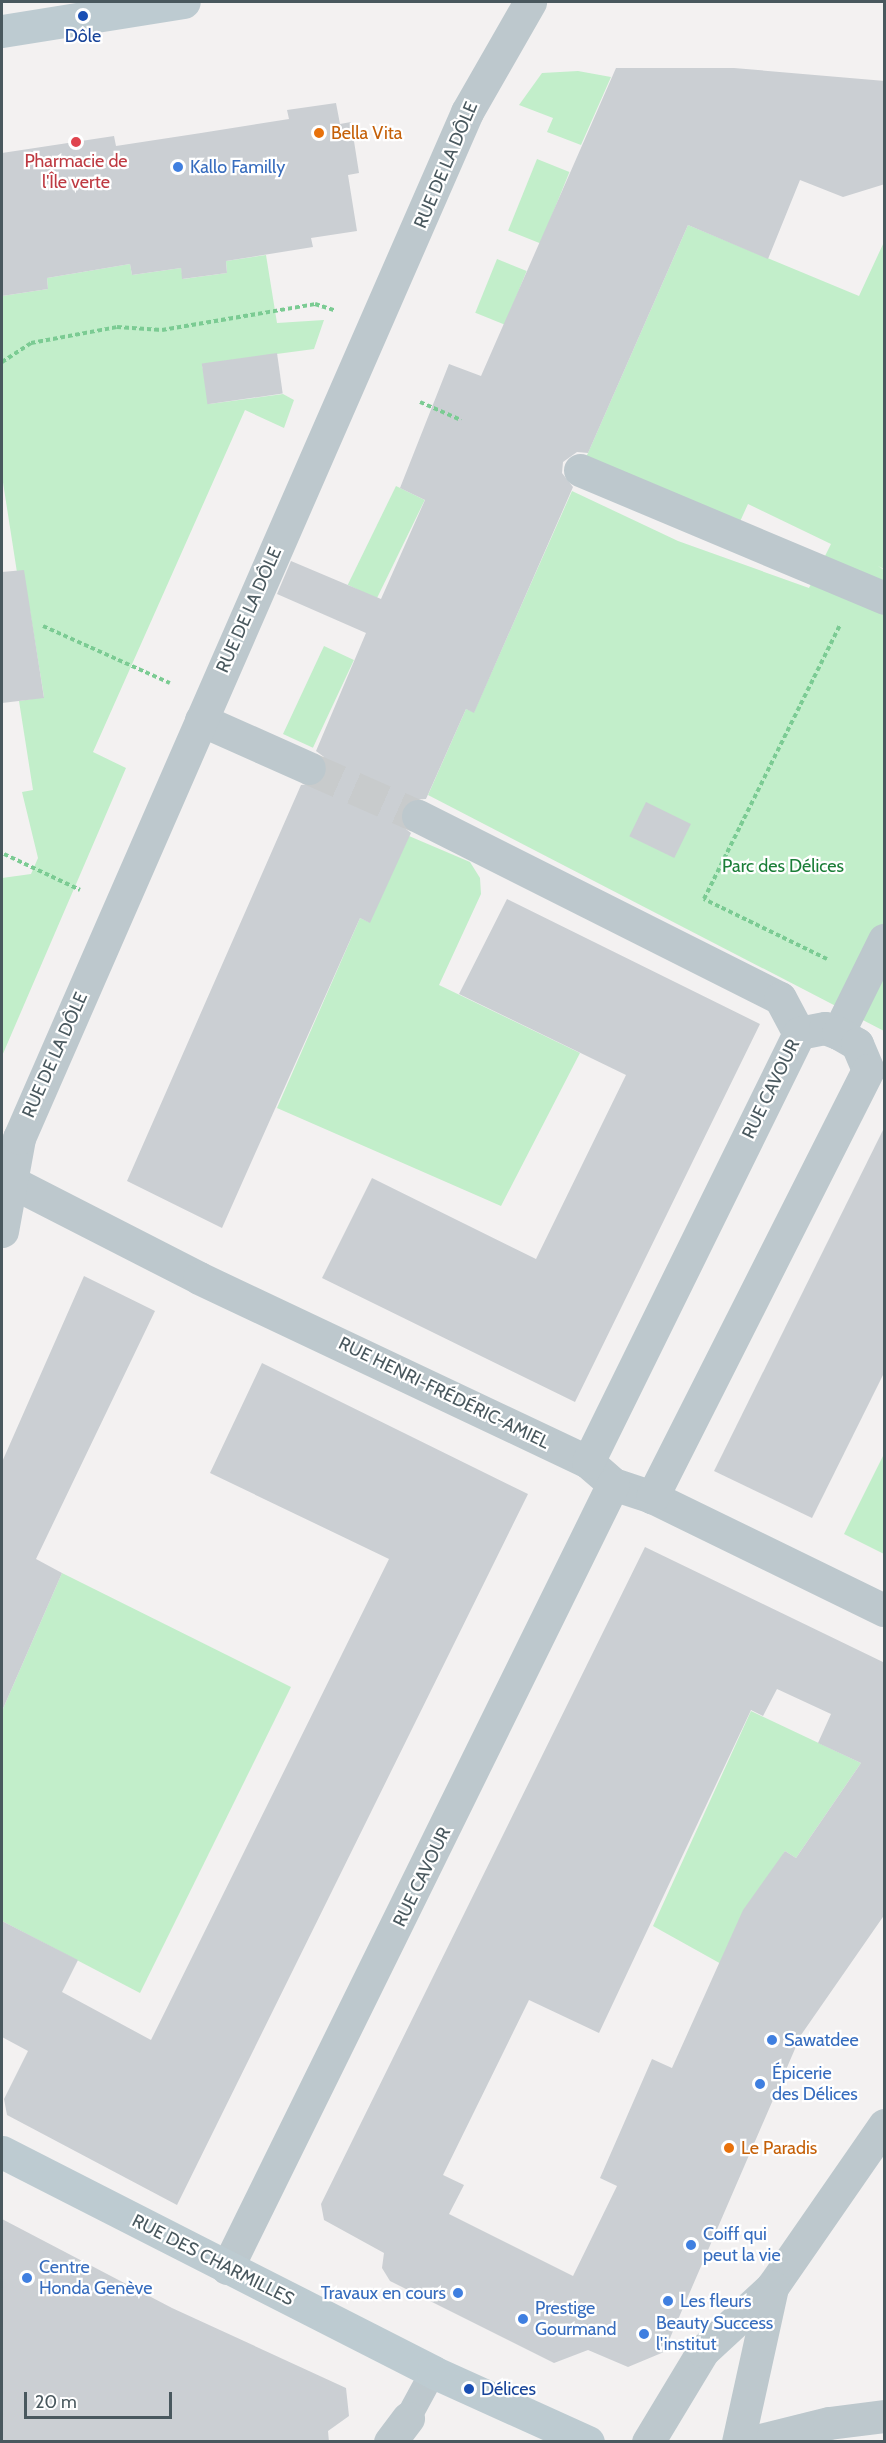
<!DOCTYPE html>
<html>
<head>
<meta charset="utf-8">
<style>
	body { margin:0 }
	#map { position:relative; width:886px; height:2443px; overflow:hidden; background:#f3f1f1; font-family:Cabin,sans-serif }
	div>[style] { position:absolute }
	.green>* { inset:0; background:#c2eeca; transform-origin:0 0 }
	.building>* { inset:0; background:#cbcfd3; transform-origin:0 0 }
	.pedestrian-tunnel>* { height:33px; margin-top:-16.5px; transform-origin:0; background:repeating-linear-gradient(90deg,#c8cbcc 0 33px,transparent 0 49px) }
	.path>* { height:4px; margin-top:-2px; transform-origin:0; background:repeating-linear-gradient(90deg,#7bcb93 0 4.5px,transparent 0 7.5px) }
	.service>* { height:26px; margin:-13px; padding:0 13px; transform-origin:13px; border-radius:13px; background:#bdc8cd }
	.pedestrian>* { height:33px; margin:-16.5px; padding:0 16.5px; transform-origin:16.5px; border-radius:16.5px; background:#bdc8cd }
	.minor>* { height:33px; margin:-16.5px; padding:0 16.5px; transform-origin:16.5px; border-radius:16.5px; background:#bdc8cd }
	.tertiary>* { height:33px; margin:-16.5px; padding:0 16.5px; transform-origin:16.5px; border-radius:16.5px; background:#bdc8cd }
	.secondary>* { height:33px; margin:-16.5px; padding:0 16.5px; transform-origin:16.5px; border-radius:16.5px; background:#bdcbd1 }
	.dots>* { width:16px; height:16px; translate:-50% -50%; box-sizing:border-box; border:3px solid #fff; border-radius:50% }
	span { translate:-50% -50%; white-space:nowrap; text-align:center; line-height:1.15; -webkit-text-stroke:4.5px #fff; paint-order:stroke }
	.transit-label { font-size:18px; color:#164399 }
	.left { translate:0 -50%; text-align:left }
	.food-label { font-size:18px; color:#c56008 }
	.health-label { font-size:18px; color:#be3a42 }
	.street-label { font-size:18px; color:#49585e }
	.shop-label { font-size:18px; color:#366cbe }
	.right { translate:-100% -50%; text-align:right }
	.park-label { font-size:18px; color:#1b7e38 }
	.frame { position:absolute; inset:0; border:3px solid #49585e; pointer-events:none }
	.scale { position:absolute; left:24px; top:2392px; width:148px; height:27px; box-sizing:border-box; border:3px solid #49585e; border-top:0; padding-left:8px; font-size:18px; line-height:21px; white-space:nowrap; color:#49585e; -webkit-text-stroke:4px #fff; paint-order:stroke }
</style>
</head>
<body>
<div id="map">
	<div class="green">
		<i style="clip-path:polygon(578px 71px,611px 77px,581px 145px,547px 132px,553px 118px,519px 105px,542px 73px)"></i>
		<i style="left:537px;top:159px;width:35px;height:77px;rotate:22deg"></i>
		<i style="clip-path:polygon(688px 225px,859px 296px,884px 242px,884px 569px,878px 566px,884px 570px,884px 1031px,428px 795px,466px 709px,474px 712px,572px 491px,678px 541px,809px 588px,831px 544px,748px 504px,738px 526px,584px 462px)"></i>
		<i style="clip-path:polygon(266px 255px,277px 323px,324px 320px,314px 349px,202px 364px,209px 404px,283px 394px,294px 400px,284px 428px,245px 410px,93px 752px,126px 768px,2px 1056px,2px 878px,31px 874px,38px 858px,22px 792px,33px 790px,19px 701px,44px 697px,30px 611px,23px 611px,2px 476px,2px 296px,48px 289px,47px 278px,130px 264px,132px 275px,181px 268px,183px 279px,227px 273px,226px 261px)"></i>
		<i style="left:497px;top:259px;width:32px;height:58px;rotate:22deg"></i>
		<i style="left:396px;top:486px;width:32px;height:110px;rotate:26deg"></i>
		<i style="left:324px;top:646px;width:33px;height:97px;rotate:25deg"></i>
		<i style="clip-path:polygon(409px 836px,470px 862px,480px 878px,481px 894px,439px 985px,580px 1053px,501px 1206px,277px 1108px,360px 918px,369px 922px)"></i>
		<i style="clip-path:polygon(884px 1454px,884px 1554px,844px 1534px)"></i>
		<i style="clip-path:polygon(62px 1573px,291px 1687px,140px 1993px,2px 1921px,2px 1711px)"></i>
		<i style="clip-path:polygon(751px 1711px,861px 1763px,796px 1858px,785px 1851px,723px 1965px,653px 1926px)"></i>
	</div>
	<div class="building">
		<i style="clip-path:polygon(616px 68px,734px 68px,885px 81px,885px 184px,843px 197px,800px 180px,768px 259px,688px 225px,588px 453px,577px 452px,563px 462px,562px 473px,573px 487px,474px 713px,466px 709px,426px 799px,408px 800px,401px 808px,402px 826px,411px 833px,370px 923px,360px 918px,222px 1228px,127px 1181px,301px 785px,320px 783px,326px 775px,324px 757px,316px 751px,366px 633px,277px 594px,291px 561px,381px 599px,425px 500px,400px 488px,449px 364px,481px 376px)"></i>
		<i style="clip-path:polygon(336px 103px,340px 124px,351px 122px,359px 173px,348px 175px,357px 231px,311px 238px,313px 247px,226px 261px,227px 273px,182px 279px,181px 268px,132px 275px,130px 264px,47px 278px,48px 289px,2px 296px,2px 153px,114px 136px,116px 146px,201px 133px,289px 119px,287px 110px)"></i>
		<i style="left:277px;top:353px;width:41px;height:76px;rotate:82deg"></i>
		<i style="clip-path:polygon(24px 570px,44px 698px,2px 703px,2px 572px)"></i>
		<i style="left:646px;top:802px;width:50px;height:38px;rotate:26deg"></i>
		<i style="clip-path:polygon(507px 899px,760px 1024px,575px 1402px,322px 1278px,372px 1178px,536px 1259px,626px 1075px,459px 994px)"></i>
		<i style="clip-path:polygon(885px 1126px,885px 1371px,812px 1518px,714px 1471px)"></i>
		<i style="clip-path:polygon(84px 1276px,155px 1311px,36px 1559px,62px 1573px,2px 1711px,2px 1462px)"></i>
		<i style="clip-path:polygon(262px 1363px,528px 1494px,177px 2205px,7px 2115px,4px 2099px,28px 2051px,2px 2037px,2px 1921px,78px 1960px,62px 1992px,151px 2040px,389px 1559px,210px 1473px)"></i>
		<i style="clip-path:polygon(evenodd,645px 1547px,885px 1663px,885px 1914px,801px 2035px,664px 2352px,628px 2367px,588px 2350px,554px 2363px,390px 2281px,382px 2268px,384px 2253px,324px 2220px,321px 2204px,645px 1547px,777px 1689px,831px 1714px,818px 1743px,861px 1763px,796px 1858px,785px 1851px,743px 1910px,672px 2068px,652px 2059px,600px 2178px,617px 2186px,573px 2276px,449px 2214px,464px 2185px,443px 2175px,529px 2000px,599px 2033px,751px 1710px,763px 1716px,777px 1689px)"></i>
		<i style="clip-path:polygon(2px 2219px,172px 2308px,346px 2388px,349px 2416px,328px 2431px,329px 2442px,2px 2442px)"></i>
	</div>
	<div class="pedestrian-tunnel">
		<i style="left:309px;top:768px;width:119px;rotate:23.8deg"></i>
	</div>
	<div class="path">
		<i style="left:2px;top:362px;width:35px;rotate:-33deg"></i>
		<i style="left:31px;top:343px;width:87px;rotate:-10.5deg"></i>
		<i style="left:117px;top:327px;width:45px;rotate:3.8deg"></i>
		<i style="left:162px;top:330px;width:155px;rotate:-9.6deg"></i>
		<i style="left:315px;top:304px;width:20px;rotate:18deg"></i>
		<i style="left:420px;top:402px;width:45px;rotate:23.7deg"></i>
		<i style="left:43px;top:626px;width:139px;rotate:24.2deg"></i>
		<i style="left:4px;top:854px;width:84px;rotate:25.3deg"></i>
		<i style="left:827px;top:959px;width:137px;rotate:-154deg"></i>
		<i style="left:704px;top:899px;width:306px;rotate:-63.6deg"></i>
	</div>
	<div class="service">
		<i style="left:408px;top:2418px;width:52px;rotate:-61.5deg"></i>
	</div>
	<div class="pedestrian">
		<i style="left:580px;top:470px;width:330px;rotate:22.8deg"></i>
		<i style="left:201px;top:720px;width:118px;rotate:24deg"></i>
		<i style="left:418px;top:816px;width:405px;rotate:26.7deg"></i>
		<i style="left:780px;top:998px;width:40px;rotate:62deg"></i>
		<i style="left:838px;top:1033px;width:104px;rotate:-63.7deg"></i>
		<i style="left:390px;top:2442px;width:30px;rotate:-53deg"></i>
	</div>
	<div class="minor">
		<i style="left:2px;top:1177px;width:221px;rotate:27.1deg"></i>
		<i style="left:199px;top:1278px;width:430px;rotate:25.3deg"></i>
		<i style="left:588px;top:1462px;width:33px;rotate:41deg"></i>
		<i style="left:613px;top:1484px;width:41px;rotate:18.4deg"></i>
		<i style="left:652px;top:1497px;width:258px;rotate:26deg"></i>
		<i style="left:2px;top:1231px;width:95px;rotate:-79.6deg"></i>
		<i style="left:19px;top:1138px;width:1120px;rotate:-66.41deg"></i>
		<i style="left:467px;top:112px;width:127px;rotate:-60.2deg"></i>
		<i style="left:588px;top:1462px;width:478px;rotate:-63.8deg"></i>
		<i style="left:799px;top:1033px;width:26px;rotate:-11deg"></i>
		<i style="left:825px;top:1028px;width:14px;rotate:21deg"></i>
		<i style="left:838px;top:1033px;width:22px;rotate:30deg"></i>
		<i style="left:857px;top:1044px;width:28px;rotate:67deg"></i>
		<i style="left:868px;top:1070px;width:479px;rotate:116.8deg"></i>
		<i style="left:227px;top:2268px;width:874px;rotate:-63.79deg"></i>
		<i style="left:752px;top:2442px;width:79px;rotate:-13.9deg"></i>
		<i style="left:829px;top:2423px;width:55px;rotate:-7.3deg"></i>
	</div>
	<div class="tertiary">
		<i style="left:648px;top:2442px;width:106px;rotate:-58.9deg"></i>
		<i style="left:703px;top:2351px;width:94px;rotate:-42.8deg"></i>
		<i style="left:772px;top:2287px;width:197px;rotate:-55.3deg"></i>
		<i style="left:738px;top:2442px;width:159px;rotate:-77.6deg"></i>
	</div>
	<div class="secondary">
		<i style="left:2px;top:31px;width:184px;rotate:-9.1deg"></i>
		<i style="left:2px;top:2152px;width:484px;rotate:27deg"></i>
		<i style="left:433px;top:2372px;width:170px;rotate:24.3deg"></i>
	</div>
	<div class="dots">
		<i style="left:83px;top:16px;background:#1a4fb4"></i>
		<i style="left:319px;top:133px;background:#e8710a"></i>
		<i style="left:76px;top:142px;background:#e0444e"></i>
		<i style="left:178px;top:167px;background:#3f7fe0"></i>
		<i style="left:772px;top:2040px;background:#3f7fe0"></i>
		<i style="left:760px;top:2084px;background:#3f7fe0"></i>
		<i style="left:729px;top:2148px;background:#e8710a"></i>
		<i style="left:691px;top:2245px;background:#3f7fe0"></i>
		<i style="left:27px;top:2278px;background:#3f7fe0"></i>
		<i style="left:458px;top:2293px;background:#3f7fe0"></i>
		<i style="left:668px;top:2301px;background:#3f7fe0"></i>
		<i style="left:523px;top:2319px;background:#3f7fe0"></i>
		<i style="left:644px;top:2334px;background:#3f7fe0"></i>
		<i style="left:469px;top:2389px;background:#1a4fb4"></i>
	</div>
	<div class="transit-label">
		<span style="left:83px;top:36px">Dôle</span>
		<span class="left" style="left:481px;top:2389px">Délices</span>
	</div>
	<div class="food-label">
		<span class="left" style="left:331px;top:133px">Bella Vita</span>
		<span class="left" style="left:741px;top:2148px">Le Paradis</span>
	</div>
	<div class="health-label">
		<span style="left:76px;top:172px">Pharmacie de<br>l'Île verte</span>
	</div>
	<div class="street-label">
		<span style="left:446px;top:165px;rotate:-67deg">RUE DE LA DÔLE</span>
		<span style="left:249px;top:610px;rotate:-66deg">RUE DE LA DÔLE</span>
		<span style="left:55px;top:1055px;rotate:-66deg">RUE DE LA DÔLE</span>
		<span style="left:771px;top:1089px;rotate:-64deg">RUE CAVOUR</span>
		<span style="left:444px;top:1393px;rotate:26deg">RUE HENRI-FRÉDÉRIC-AMIEL</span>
		<span style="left:422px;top:1877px;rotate:-64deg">RUE CAVOUR</span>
		<span style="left:213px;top:2260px;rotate:27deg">RUE DES CHARMILLES</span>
	</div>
	<div class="shop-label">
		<span class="left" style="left:190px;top:167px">Kallo Familly</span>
		<span class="left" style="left:784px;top:2040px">Sawatdee</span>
		<span class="left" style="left:772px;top:2084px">Épicerie<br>des Délices</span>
		<span class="left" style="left:703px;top:2245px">Coiff qui<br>peut la vie</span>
		<span class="left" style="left:39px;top:2278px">Centre<br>Honda Genève</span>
		<span class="right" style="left:446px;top:2293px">Travaux en cours</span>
		<span class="left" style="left:680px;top:2301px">Les fleurs</span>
		<span class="left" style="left:535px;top:2319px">Prestige<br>Gourmand</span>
		<span class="left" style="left:656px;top:2334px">Beauty Success<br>l'institut</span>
	</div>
	<div class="park-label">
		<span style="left:783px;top:866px">Parc des Délices</span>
	</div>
	<div class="frame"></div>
	<div class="scale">20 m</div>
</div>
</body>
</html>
